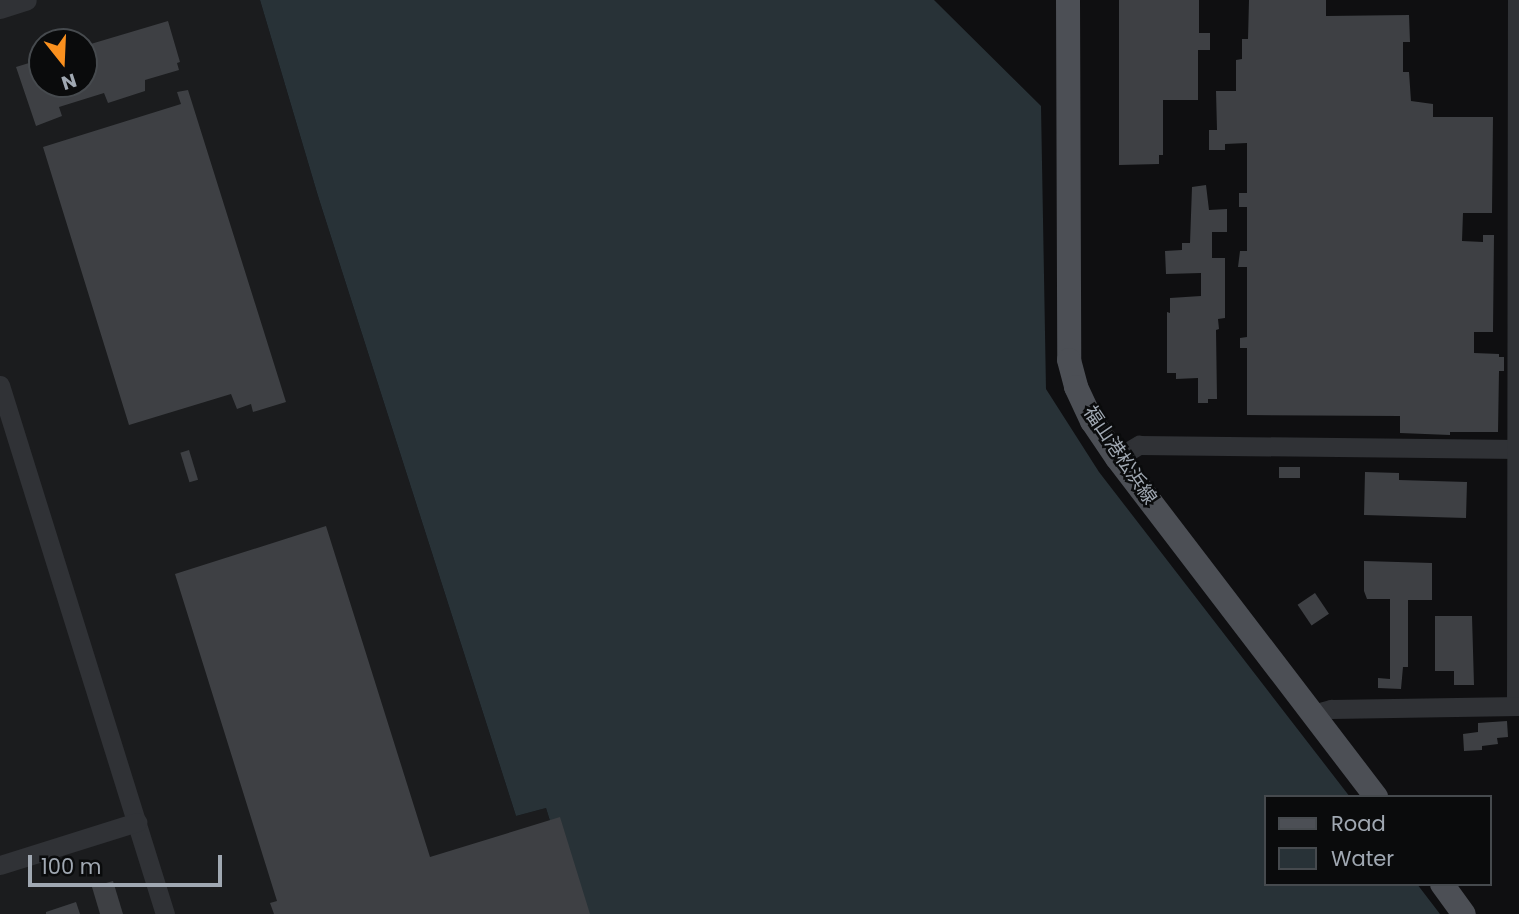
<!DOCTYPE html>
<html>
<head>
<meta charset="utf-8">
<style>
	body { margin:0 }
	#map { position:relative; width:1519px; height:914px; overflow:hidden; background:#0f0f11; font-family:Poppins,"Noto Sans JP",sans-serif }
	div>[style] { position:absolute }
	.built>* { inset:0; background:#1b1c1e }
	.water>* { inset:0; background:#283237 }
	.building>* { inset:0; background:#3e4044; transform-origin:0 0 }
	.minor>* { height:19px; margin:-9.5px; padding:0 9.5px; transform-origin:9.5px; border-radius:9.5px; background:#303236 }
	.major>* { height:24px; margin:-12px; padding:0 12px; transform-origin:12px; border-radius:12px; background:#4c4f55 }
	span { translate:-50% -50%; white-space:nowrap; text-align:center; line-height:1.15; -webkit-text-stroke:5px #0a0b0c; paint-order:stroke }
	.street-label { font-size:19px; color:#a0a8b2 }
	.legend { position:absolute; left:1264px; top:795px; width:228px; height:91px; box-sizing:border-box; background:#0a0b0c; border:2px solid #464a4e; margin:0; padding:9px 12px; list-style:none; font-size:21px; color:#a0a8b2 }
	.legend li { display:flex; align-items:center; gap:14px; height:35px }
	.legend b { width:35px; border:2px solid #464a4e }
	.north { position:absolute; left:28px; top:28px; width:70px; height:70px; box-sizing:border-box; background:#0a0b0c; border:2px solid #464a4e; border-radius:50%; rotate:162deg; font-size:19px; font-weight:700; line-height:28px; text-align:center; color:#a0a8b2 }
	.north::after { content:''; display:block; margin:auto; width:24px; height:32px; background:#fa901e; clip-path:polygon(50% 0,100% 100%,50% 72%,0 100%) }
	.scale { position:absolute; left:28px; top:855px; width:194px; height:32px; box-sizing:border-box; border:4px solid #a0a8b2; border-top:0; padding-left:9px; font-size:21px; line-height:24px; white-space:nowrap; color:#a0a8b2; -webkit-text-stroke:5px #0a0b0c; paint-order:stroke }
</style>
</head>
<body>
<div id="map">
	<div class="built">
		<i style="clip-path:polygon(evenodd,0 0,260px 0,318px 196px,516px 816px,546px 808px,579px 914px,0 914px,0 0,42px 42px,84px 42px,84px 84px,42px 84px,42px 42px)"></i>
	</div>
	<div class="water">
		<i style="clip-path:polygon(260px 0,934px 0,1041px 106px,1046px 389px,1099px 472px,1350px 797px,1265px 797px,1265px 884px,1417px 884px,1440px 914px,579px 914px,546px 808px,516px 816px,318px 196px)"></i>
	</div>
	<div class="building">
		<i style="clip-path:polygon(1119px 0,1199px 0,1199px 33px,1210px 33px,1210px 50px,1198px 50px,1198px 100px,1163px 100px,1163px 155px,1159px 155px,1159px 164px,1119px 165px)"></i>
		<i style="clip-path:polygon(1249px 0,1326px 0,1326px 16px,1409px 15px,1410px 42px,1403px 42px,1403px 72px,1409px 72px,1411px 101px,1433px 104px,1433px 117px,1493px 117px,1492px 213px,1463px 213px,1462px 241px,1483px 242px,1483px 235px,1494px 235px,1493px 332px,1474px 332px,1474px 353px,1499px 354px,1499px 357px,1504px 357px,1504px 371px,1499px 371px,1498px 432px,1450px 432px,1450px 435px,1400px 433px,1400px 416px,1247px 415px,1247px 348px,1240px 348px,1240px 338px,1247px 337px,1247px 267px,1238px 267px,1240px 251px,1247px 251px,1247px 207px,1239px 207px,1239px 193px,1247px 193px,1247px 143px,1225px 144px,1225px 150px,1209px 150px,1209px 130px,1217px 130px,1216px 91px,1236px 91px,1236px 60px,1242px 59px,1242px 39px,1248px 39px)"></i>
		<i style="clip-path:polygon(168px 21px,180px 62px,177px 63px,179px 70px,145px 80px,145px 91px,108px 103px,104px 93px,59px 107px,62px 116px,36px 126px,16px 67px,42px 59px,42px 84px,84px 84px,84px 46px)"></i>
		<i style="clip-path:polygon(188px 90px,286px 402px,253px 412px,251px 404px,237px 409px,231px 394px,129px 425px,43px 147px,181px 104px,177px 92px)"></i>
		<i style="clip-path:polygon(1206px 185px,1209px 210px,1227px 209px,1227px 232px,1212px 232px,1212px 258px,1225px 258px,1225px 318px,1218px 319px,1219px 329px,1216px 330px,1217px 399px,1208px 399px,1208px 403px,1198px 403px,1198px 378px,1176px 379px,1176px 373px,1167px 373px,1167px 312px,1170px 313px,1170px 298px,1201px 296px,1201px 273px,1166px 274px,1165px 251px,1182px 250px,1182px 243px,1190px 243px,1192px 187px)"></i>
		<i style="left:189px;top:450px;width:31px;height:9px;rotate:73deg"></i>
		<i style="left:1279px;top:467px;width:21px;height:11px"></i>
		<i style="clip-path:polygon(1365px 472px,1399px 473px,1399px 480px,1467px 482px,1466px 518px,1364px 515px)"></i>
		<i style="clip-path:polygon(326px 526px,430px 857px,560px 817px,590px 914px,274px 914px,270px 903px,277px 901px,175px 574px)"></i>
		<i style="clip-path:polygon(1364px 561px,1432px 563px,1432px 600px,1408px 600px,1408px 667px,1403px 667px,1401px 689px,1378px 688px,1378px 678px,1390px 679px,1390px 599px,1367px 599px,1364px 591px)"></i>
		<i style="left:1315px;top:593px;width:25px;height:21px;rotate:56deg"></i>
		<i style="clip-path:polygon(1435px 616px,1472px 616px,1474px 685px,1454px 685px,1454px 671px,1435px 671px)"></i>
		<i style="clip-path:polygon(1507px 721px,1508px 737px,1497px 738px,1498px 744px,1482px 746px,1482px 750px,1464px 751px,1463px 734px,1478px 732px,1478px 723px)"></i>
		<i style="clip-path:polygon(113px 881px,123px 914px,100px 914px,92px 887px)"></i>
		<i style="clip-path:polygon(76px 902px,80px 914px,46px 914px,46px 912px)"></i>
	</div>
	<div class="minor">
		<i style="left:0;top:9px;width:28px;rotate:-18deg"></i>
		<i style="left:0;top:385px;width:554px;rotate:72.68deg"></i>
		<i style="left:1117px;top:458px;width:26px;rotate:-31deg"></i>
		<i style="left:1139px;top:445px;width:380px;rotate:0.6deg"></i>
		<i style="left:1516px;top:706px;width:706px;rotate:-89.92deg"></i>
		<i style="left:1313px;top:714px;width:19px;rotate:-16deg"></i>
		<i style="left:1331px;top:709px;width:188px;rotate:-0.9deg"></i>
		<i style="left:0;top:865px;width:144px;rotate:-17.4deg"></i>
	</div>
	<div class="major">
		<i style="left:1068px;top:0;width:360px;rotate:89.8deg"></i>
		<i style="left:1069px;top:360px;width:28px;rotate:75deg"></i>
		<i style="left:1076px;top:387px;width:38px;rotate:65deg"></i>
		<i style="left:1092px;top:421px;width:45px;rotate:56deg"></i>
		<i style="left:1117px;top:458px;width:427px;rotate:52.6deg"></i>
		<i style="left:1442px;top:884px;width:37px;rotate:54deg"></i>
	</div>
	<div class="street-label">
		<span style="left:1120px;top:455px;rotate:56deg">福山港松浜線</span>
	</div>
	<ul class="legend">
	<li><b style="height:9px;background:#4c4f55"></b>Road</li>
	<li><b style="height:19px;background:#283237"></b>Water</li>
	</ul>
	<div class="north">N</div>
	<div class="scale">100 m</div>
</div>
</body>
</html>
